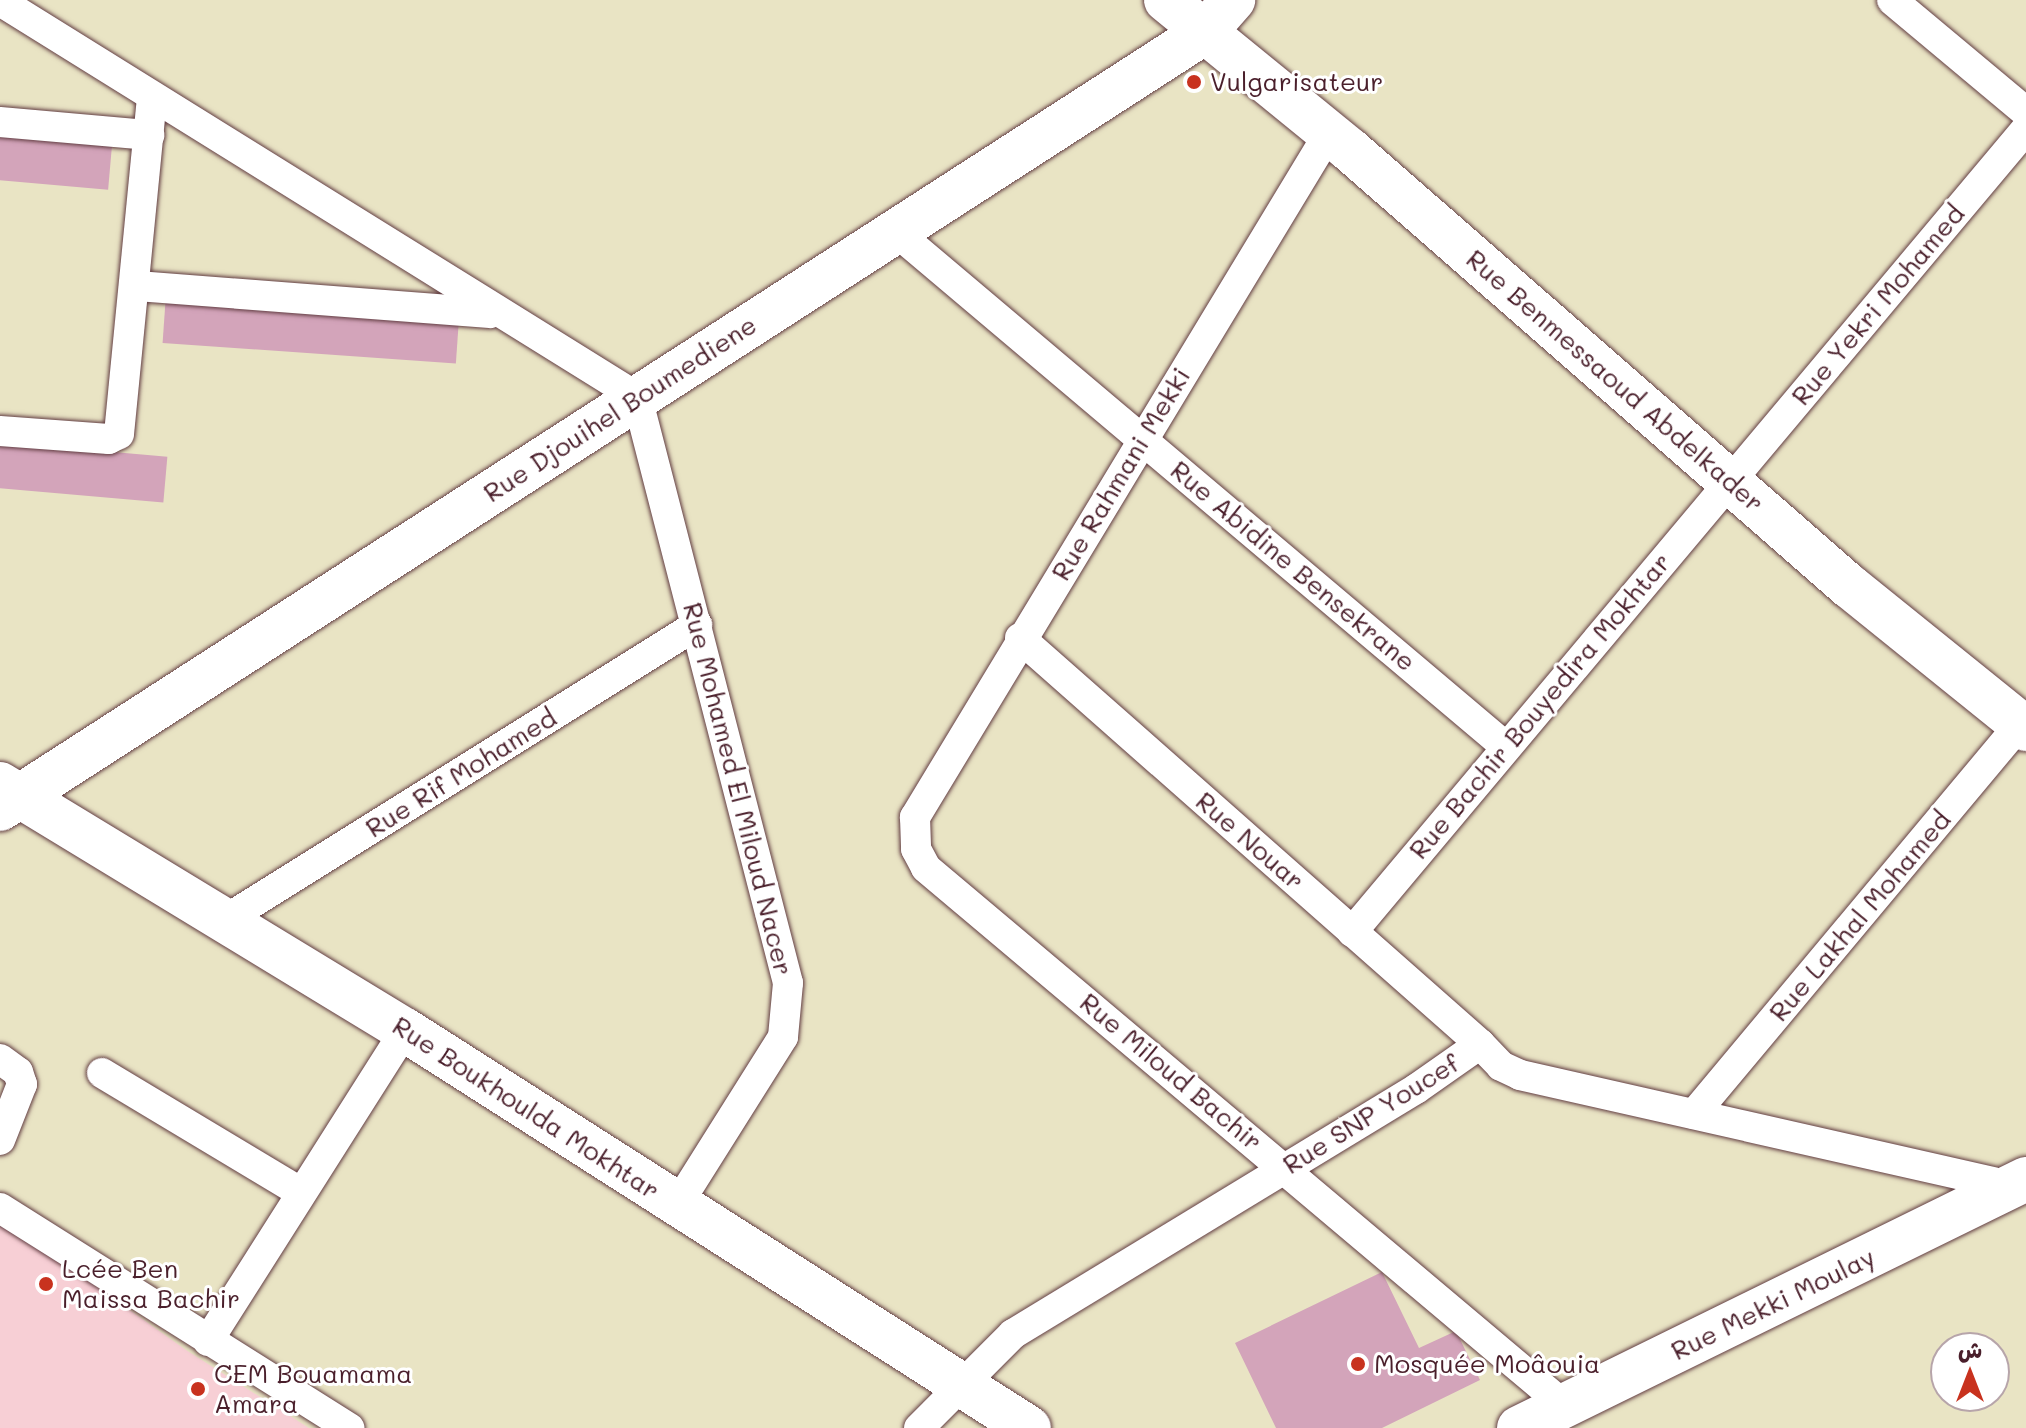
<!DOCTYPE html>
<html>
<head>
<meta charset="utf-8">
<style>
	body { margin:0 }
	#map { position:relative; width:2026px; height:1428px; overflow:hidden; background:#e9e4c4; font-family:Mali,"Playpen Sans Arabic",sans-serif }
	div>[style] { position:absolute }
	.built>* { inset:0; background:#f7cfd5 }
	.building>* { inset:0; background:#d3a4ba; transform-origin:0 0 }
	.roads { filter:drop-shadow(0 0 2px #623d42) drop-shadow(0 0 2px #623d42) }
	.street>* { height:30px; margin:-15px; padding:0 15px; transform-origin:15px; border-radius:15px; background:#fff }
	.secondary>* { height:44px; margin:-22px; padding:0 22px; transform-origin:22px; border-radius:22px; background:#fff }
	.primary>* { height:44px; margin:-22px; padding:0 22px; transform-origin:22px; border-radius:22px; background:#fff }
	.dots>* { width:22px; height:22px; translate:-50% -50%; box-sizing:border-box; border:4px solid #fff; border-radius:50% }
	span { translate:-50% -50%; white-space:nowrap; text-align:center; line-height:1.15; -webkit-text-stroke:6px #fff; paint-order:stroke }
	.poi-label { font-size:26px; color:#4a1f2b }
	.left { translate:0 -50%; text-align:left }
	.street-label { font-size:26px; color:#4a1f2b }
	.north { position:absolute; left:1930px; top:1332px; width:80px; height:80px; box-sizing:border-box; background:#fff; border:2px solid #b7a5aa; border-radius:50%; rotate:0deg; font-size:22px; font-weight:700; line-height:32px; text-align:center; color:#4a1f2b }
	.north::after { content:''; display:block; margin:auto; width:28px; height:36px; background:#c8321e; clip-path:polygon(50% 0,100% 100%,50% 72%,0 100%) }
</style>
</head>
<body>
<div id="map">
	<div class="built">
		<i style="clip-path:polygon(0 1218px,186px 1350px,309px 1428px,0 1428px)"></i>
	</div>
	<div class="building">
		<i style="left:0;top:129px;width:113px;height:51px;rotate:5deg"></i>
		<i style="left:166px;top:294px;width:294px;height:49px;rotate:4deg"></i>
		<i style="left:0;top:442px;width:168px;height:46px;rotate:5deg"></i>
		<i style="clip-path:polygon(1382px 1272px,1419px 1348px,1456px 1331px,1480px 1380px,1382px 1428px,1276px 1428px,1235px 1343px)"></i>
	</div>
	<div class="roads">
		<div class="street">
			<i style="left:1892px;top:0;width:175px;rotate:39.9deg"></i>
			<i style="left:0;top:1px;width:750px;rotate:31.87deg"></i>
			<i style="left:637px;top:397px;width:605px;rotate:75.55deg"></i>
			<i style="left:788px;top:983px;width:54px;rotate:95.3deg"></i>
			<i style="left:783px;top:1037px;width:199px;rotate:122.2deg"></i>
			<i style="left:0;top:122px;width:150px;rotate:5deg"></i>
			<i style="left:1329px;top:133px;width:800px;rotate:121.18deg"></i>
			<i style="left:915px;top:817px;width:32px;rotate:88deg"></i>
			<i style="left:916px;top:849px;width:21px;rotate:62deg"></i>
			<i style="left:926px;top:868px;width:835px;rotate:40.1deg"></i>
			<i style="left:895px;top:231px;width:800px;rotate:40.18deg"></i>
			<i style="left:137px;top:286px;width:354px;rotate:4.4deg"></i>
			<i style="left:0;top:431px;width:109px;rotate:4.2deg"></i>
			<i style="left:109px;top:439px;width:11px;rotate:-27deg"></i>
			<i style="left:119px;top:434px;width:339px;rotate:-84.4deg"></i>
			<i style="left:1020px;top:638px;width:614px;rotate:41.43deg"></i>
			<i style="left:225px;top:920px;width:557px;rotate:-32.01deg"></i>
			<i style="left:1352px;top:932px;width:1048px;rotate:-49.99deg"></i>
			<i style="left:0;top:1059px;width:22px;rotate:36deg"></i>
			<i style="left:18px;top:1072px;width:13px;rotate:72deg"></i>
			<i style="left:22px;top:1084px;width:60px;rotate:111.4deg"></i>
			<i style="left:102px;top:1073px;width:231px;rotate:31deg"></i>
			<i style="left:1694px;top:1114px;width:518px;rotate:-50.1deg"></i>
			<i style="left:0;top:1208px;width:413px;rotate:32.2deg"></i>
			<i style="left:208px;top:1341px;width:368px;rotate:-57.6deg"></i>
			<i style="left:919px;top:1428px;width:133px;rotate:-45deg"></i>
			<i style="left:1013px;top:1334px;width:472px;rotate:-31.3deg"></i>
			<i style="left:1416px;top:1089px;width:78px;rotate:-35.1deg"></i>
			<i style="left:1480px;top:1044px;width:30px;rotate:46deg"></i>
			<i style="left:1501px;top:1066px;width:21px;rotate:25deg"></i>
			<i style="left:1520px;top:1075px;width:502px;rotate:12.76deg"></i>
		</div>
		<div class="secondary">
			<i style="left:0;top:784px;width:474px;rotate:31.3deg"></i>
			<i style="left:405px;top:1030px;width:740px;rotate:32.53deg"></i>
			<i style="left:0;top:809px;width:1434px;rotate:-32.81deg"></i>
			<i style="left:1205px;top:32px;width:43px;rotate:-48.8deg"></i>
			<i style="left:1519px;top:1428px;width:565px;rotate:-26.16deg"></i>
		</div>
		<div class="primary">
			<i style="left:1166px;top:0;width:237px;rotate:39.2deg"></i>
			<i style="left:1350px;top:150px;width:663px;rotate:41.15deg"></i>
			<i style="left:1849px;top:586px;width:228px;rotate:38.9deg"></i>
		</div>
	</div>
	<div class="dots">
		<i style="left:1194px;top:82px;background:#c8321e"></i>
		<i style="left:46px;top:1284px;background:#c8321e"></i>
		<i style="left:1358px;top:1364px;background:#c8321e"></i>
		<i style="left:198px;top:1389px;background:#c8321e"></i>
	</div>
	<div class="poi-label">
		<span class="left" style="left:1210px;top:82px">Vulgarisateur</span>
		<span class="left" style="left:62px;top:1284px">Lcée Ben<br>Maissa Bachir</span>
		<span class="left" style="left:1374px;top:1364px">Mosquée Moâouia</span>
		<span class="left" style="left:214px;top:1389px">CEM Bouamama<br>Amara</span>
	</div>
	<div class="street-label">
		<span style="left:1878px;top:305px;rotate:-50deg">Rue Yekri Mohamed</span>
		<span style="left:1615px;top:381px;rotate:41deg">Rue Benmessaoud Abdelkader</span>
		<span style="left:620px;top:409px;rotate:-33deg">Rue Djouihel Boumediene</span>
		<span style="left:1121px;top:474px;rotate:-59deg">Rue Rahmani Mekki</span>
		<span style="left:1293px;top:566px;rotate:40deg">Rue Abidine Bensekrane</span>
		<span style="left:1540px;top:706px;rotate:-50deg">Rue Bachir Bouyedira Mokhtar</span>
		<span style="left:461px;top:773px;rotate:-32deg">Rue Rif Mohamed</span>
		<span style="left:738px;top:789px;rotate:76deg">Rue Mohamed El Miloud Nacer</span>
		<span style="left:1250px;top:841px;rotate:41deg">Rue Nouar</span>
		<span style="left:1860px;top:916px;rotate:-50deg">Rue Lakhal Mohamed</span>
		<span style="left:1171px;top:1072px;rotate:40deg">Rue Miloud Bachir</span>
		<span style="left:526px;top:1108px;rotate:33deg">Rue Boukhoulda Mokhtar</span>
		<span style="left:1371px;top:1114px;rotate:-32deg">Rue SNP Youcef</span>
		<span style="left:1773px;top:1304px;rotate:-26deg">Rue Mekki Moulay</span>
	</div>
	<div class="north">ش</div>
</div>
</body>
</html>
